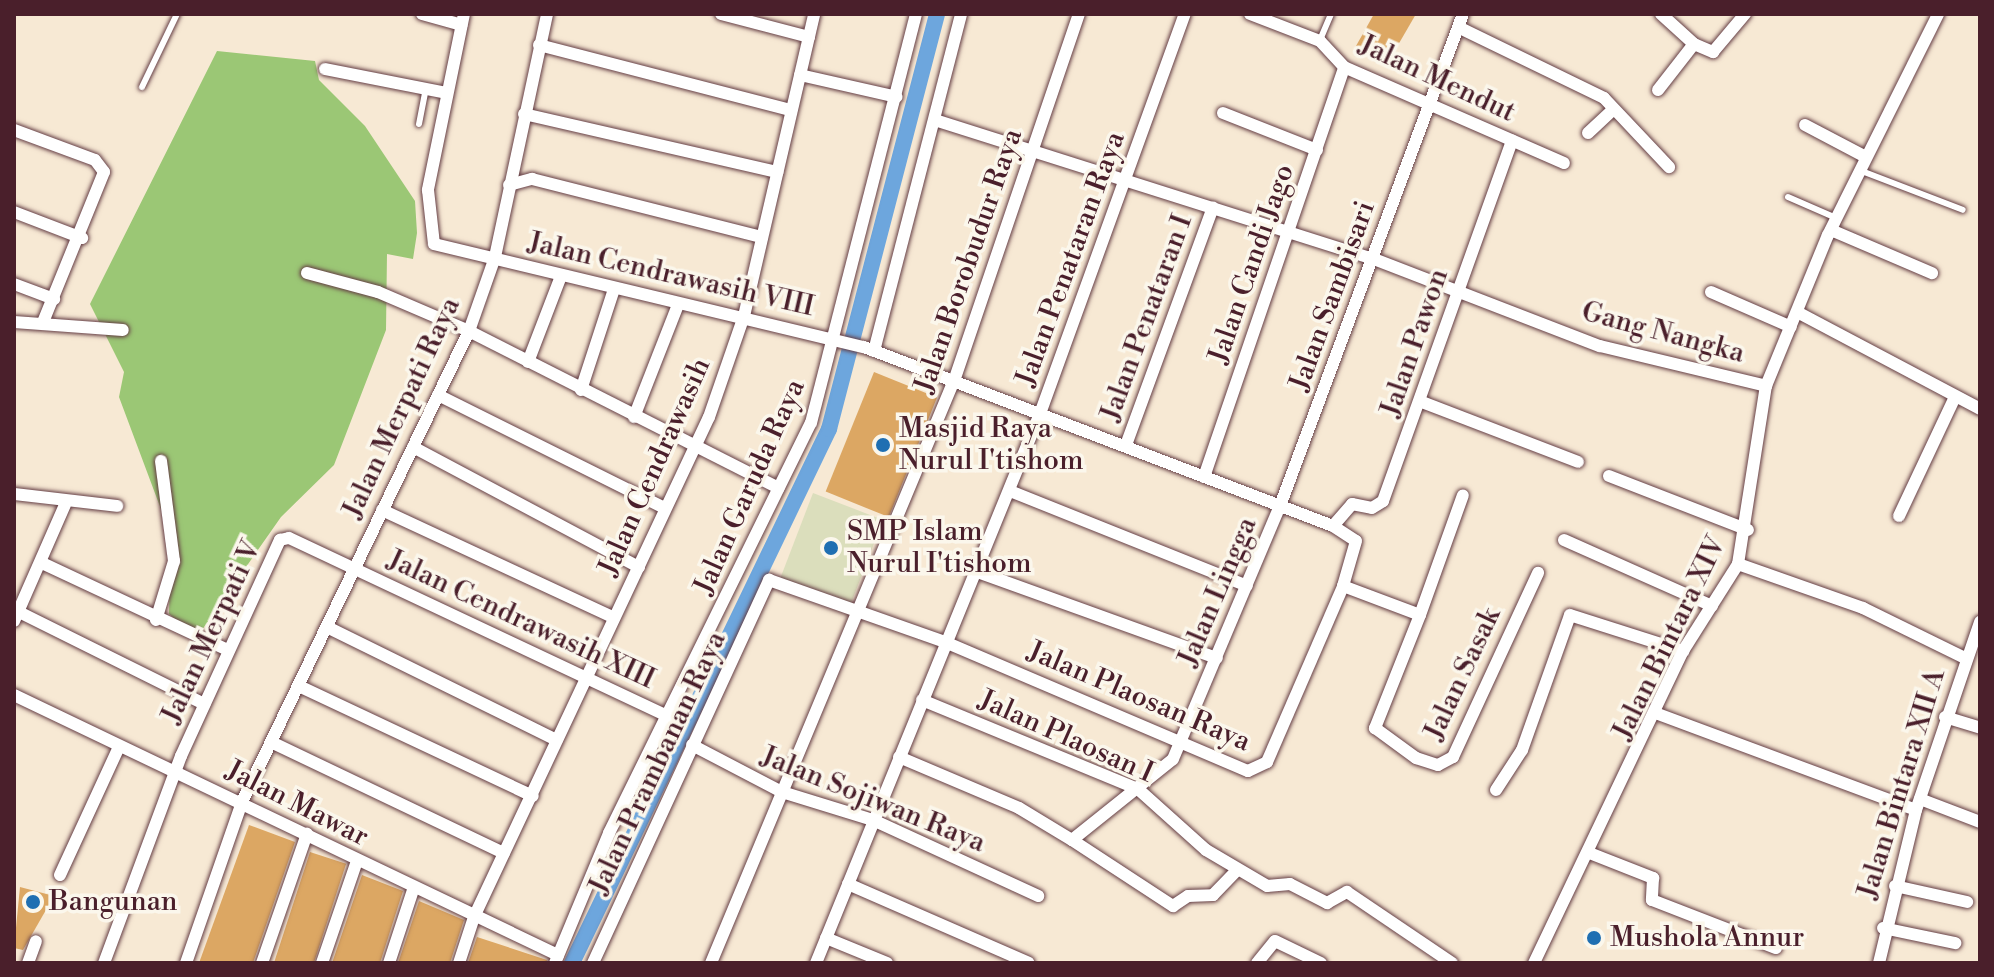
<!DOCTYPE html>
<html>
<head>
<meta charset="utf-8">
<style>
	body { margin:0 }
	#map { position:relative; width:1994px; height:977px; overflow:hidden; background:#f7e9d4; font-family:"Libre Bodoni",serif }
	div>[style] { position:absolute }
	.built>* { inset:0; background:#dbdebc; transform-origin:0 0 }
	.green>* { inset:0; background:#9bc775 }
	.canal>* { height:16px; margin:-8px; padding:0 8px; transform-origin:8px; border-radius:8px; background:#6da6dd }
	.building>* { inset:0; background:#dca763; transform-origin:0 0 }
	.roads { filter:drop-shadow(0 0 2px #643d44) drop-shadow(0 0 2px #643d44) }
	.lane>* { height:6px; margin:-3px; padding:0 3px; transform-origin:3px; border-radius:3px; background:#fff }
	.street>* { height:12px; margin:-6px; padding:0 6px; transform-origin:6px; border-radius:6px; background:#fff }
	.dots>* { width:22px; height:22px; translate:-50% -50%; box-sizing:border-box; border:4px solid #fbf7ec; border-radius:50% }
	span { translate:-50% -50%; white-space:nowrap; text-align:center; line-height:1.15; -webkit-text-stroke:7px #fbf7ec; paint-order:stroke }
	.street-label { font-size:28px; color:#4a1f2b }
	.poi-label { font-size:28px; color:#4a1f2b }
	.left { translate:0 -50%; text-align:left }
	.frame { position:absolute; inset:0; border:16px solid #4a1f2b; pointer-events:none }
</style>
</head>
<body>
<div id="map">
	<div class="built">
		<i style="left:813px;top:493px;width:75px;height:91px;rotate:21deg"></i>
	</div>
	<div class="green">
		<i style="clip-path:polygon(217px 51px,315px 61px,319px 80px,365px 126px,415px 201px,417px 233px,413px 259px,387px 254px,386px 330px,334px 465px,281px 517px,197px 637px,169px 614px,171px 536px,119px 397px,124px 372px,90px 304px)"></i>
	</div>
	<div class="canal">
		<i style="left:572px;top:963px;width:593px;rotate:-64.3deg"></i>
		<i style="left:829px;top:429px;width:429px;rotate:-75.4deg"></i>
	</div>
	<div class="building">
		<i style="clip-path:polygon(1374px 14px,1416px 14px,1387px 64px,1356px 46px)"></i>
		<i style="left:874px;top:372px;width:68px;height:129px;rotate:22deg"></i>
		<i style="clip-path:polygon(249px 825px,295px 842px,253px 963px,199px 963px)"></i>
		<i style="left:310px;top:852px;width:38px;height:117px;rotate:18deg"></i>
		<i style="clip-path:polygon(362px 875px,403px 891px,380px 963px,332px 963px)"></i>
		<i style="clip-path:polygon(20px 887px,54px 896px,23px 950px,14px 948px)"></i>
		<i style="clip-path:polygon(419px 901px,464px 920px,450px 963px,398px 963px)"></i>
		<i style="clip-path:polygon(477px 937px,547px 960px,546px 963px,468px 963px)"></i>
	</div>
	<div class="roads">
		<div class="lane">
			<i style="left:1320px;top:40px;width:28px;rotate:-67deg"></i>
			<i style="left:142px;top:87px;width:81px;rotate:-64.4deg"></i>
			<i style="left:419px;top:124px;width:36px;rotate:-79deg"></i>
			<i style="left:1859px;top:170px;width:111px;rotate:21deg"></i>
			<i style="left:1788px;top:197px;width:52px;rotate:23.6deg"></i>
		</div>
		<div class="street">
			<i style="left:422px;top:14px;width:41px;rotate:15.4deg"></i>
			<i style="left:464px;top:14px;width:180px;rotate:101.6deg"></i>
			<i style="left:428px;top:190px;width:54px;rotate:83.7deg"></i>
			<i style="left:434px;top:244px;width:442px;rotate:13.5deg"></i>
			<i style="left:864px;top:347px;width:502px;rotate:20.89deg"></i>
			<i style="left:1333px;top:526px;width:27px;rotate:33deg"></i>
			<i style="left:1356px;top:541px;width:47px;rotate:106.1deg"></i>
			<i style="left:1343px;top:586px;width:82px;rotate:20.6deg"></i>
			<i style="left:1420px;top:615px;width:122px;rotate:111.7deg"></i>
			<i style="left:1375px;top:728px;width:51px;rotate:36.2deg"></i>
			<i style="left:1416px;top:758px;width:23px;rotate:18deg"></i>
			<i style="left:1438px;top:765px;width:17px;rotate:-28deg"></i>
			<i style="left:1453px;top:757px;width:203px;rotate:-65.2deg"></i>
			<i style="left:721px;top:14px;width:91px;rotate:14.6deg"></i>
			<i style="left:1250px;top:14px;width:75px;rotate:21.1deg"></i>
			<i style="left:1320px;top:41px;width:35px;rotate:47deg"></i>
			<i style="left:1344px;top:67px;width:240px;rotate:23.6deg"></i>
			<i style="left:1661px;top:14px;width:45px;rotate:42.3deg"></i>
			<i style="left:1460px;top:28px;width:160px;rotate:25.9deg"></i>
			<i style="left:1604px;top:98px;width:95px;rotate:46.7deg"></i>
			<i style="left:539px;top:45px;width:260px;rotate:14.5deg"></i>
			<i style="left:325px;top:69px;width:124px;rotate:11.1deg"></i>
			<i style="left:800px;top:75px;width:99px;rotate:12.8deg"></i>
			<i style="left:1658px;top:90px;width:58px;rotate:-52deg"></i>
			<i style="left:1694px;top:44px;width:21px;rotate:23deg"></i>
			<i style="left:1713px;top:52px;width:50px;rotate:-49.9deg"></i>
			<i style="left:1223px;top:113px;width:101px;rotate:21.5deg"></i>
			<i style="left:524px;top:114px;width:260px;rotate:12.9deg"></i>
			<i style="left:935px;top:120px;width:460px;rotate:17.6deg"></i>
			<i style="left:1374px;top:259px;width:242px;rotate:21.1deg"></i>
			<i style="left:1600px;top:346px;width:171px;rotate:13.5deg"></i>
			<i style="left:1805px;top:125px;width:69px;rotate:27.7deg"></i>
			<i style="left:14px;top:130px;width:86px;rotate:20.3deg"></i>
			<i style="left:95px;top:160px;width:15px;rotate:53deg"></i>
			<i style="left:104px;top:172px;width:162px;rotate:112.1deg"></i>
			<i style="left:1588px;top:133px;width:35px;rotate:-43deg"></i>
			<i style="left:509px;top:185px;width:24px;rotate:-15deg"></i>
			<i style="left:532px;top:179px;width:237px;rotate:14.2deg"></i>
			<i style="left:14px;top:212px;width:73px;rotate:20.9deg"></i>
			<i style="left:1831px;top:230px;width:110px;rotate:23.1deg"></i>
			<i style="left:307px;top:273px;width:73px;rotate:15deg"></i>
			<i style="left:378px;top:292px;width:99px;rotate:23.2deg"></i>
			<i style="left:469px;top:331px;width:347px;rotate:26.9deg"></i>
			<i style="left:14px;top:284px;width:43px;rotate:20.6deg"></i>
			<i style="left:1711px;top:292px;width:87px;rotate:23.6deg"></i>
			<i style="left:1799px;top:313px;width:205px;rotate:27.9deg"></i>
			<i style="left:14px;top:322px;width:109px;rotate:4.2deg"></i>
			<i style="left:874px;top:351px;width:348px;rotate:-75.5deg"></i>
			<i style="left:528px;top:362px;width:92px;rotate:-69deg"></i>
			<i style="left:581px;top:390px;width:103px;rotate:-71.9deg"></i>
			<i style="left:438px;top:395px;width:254px;rotate:26.5deg"></i>
			<i style="left:1422px;top:402px;width:167px;rotate:21deg"></i>
			<i style="left:634px;top:417px;width:120px;rotate:-68.6deg"></i>
			<i style="left:1126px;top:445px;width:253px;rotate:-69.9deg"></i>
			<i style="left:413px;top:447px;width:256px;rotate:28deg"></i>
			<i style="left:1609px;top:476px;width:149px;rotate:21.2deg"></i>
			<i style="left:1204px;top:477px;width:433px;rotate:-71.1deg"></i>
			<i style="left:1010px;top:491px;width:255px;rotate:21.8deg"></i>
			<i style="left:14px;top:494px;width:104px;rotate:6.6deg"></i>
			<i style="left:382px;top:510px;width:255px;rotate:24.9deg"></i>
			<i style="left:1899px;top:516px;width:132px;rotate:-64.8deg"></i>
			<i style="left:1333px;top:526px;width:29px;rotate:-49deg"></i>
			<i style="left:1352px;top:504px;width:20px;rotate:11deg"></i>
			<i style="left:1372px;top:508px;width:13px;rotate:-32deg"></i>
			<i style="left:1383px;top:501px;width:383px;rotate:-70.3deg"></i>
			<i style="left:1564px;top:540px;width:162px;rotate:24deg"></i>
			<i style="left:42px;top:563px;width:203px;rotate:25.1deg"></i>
			<i style="left:1738px;top:564px;width:133px;rotate:19.4deg"></i>
			<i style="left:1863px;top:608px;width:114px;rotate:26.1deg"></i>
			<i style="left:975px;top:571px;width:257px;rotate:19.8deg"></i>
			<i style="left:19px;top:612px;width:207px;rotate:26.4deg"></i>
			<i style="left:1420px;top:615px;width:127px;rotate:-70.3deg"></i>
			<i style="left:156px;top:620px;width:62px;rotate:-73deg"></i>
			<i style="left:174px;top:561px;width:101px;rotate:-97.4deg"></i>
			<i style="left:14px;top:621px;width:127px;rotate:-66.3deg"></i>
			<i style="left:327px;top:627px;width:256px;rotate:26.2deg"></i>
			<i style="left:301px;top:687px;width:256px;rotate:25.2deg"></i>
			<i style="left:14px;top:695px;width:603px;rotate:25.55deg"></i>
			<i style="left:922px;top:700px;width:234px;rotate:22.4deg"></i>
			<i style="left:1138px;top:789px;width:91px;rotate:41.9deg"></i>
			<i style="left:1206px;top:850px;width:71px;rotate:30.5deg"></i>
			<i style="left:1267px;top:886px;width:23px;rotate:-5deg"></i>
			<i style="left:1290px;top:884px;width:42px;rotate:27.2deg"></i>
			<i style="left:1327px;top:903px;width:23px;rotate:-29deg"></i>
			<i style="left:1347px;top:892px;width:127px;rotate:34.1deg"></i>
			<i style="left:1658px;top:714px;width:275px;rotate:20.4deg"></i>
			<i style="left:1945px;top:717px;width:37px;rotate:17deg"></i>
			<i style="left:271px;top:742px;width:258px;rotate:25.5deg"></i>
			<i style="left:692px;top:745px;width:102px;rotate:27.6deg"></i>
			<i style="left:782px;top:792px;width:95px;rotate:17.1deg"></i>
			<i style="left:873px;top:820px;width:182px;rotate:24.7deg"></i>
			<i style="left:899px;top:757px;width:130px;rotate:23deg"></i>
			<i style="left:1019px;top:808px;width:62px;rotate:31.1deg"></i>
			<i style="left:1072px;top:840px;width:129px;rotate:-38.7deg"></i>
			<i style="left:1173px;top:759px;width:275px;rotate:-67.1deg"></i>
			<i style="left:1280px;top:506px;width:525px;rotate:-69.6deg"></i>
			<i style="left:1496px;top:790px;width:48px;rotate:-57deg"></i>
			<i style="left:1522px;top:750px;width:143px;rotate:-70.4deg"></i>
			<i style="left:1570px;top:615px;width:119px;rotate:17.7deg"></i>
			<i style="left:1920px;top:799px;width:64px;rotate:21deg"></i>
			<i style="left:1072px;top:840px;width:121px;rotate:33.2deg"></i>
			<i style="left:1173px;top:906px;width:18px;rotate:-34deg"></i>
			<i style="left:1188px;top:896px;width:25px;rotate:-2deg"></i>
			<i style="left:1213px;top:895px;width:35px;rotate:-46deg"></i>
			<i style="left:1592px;top:854px;width:66px;rotate:21.5deg"></i>
			<i style="left:1653px;top:878px;width:22px;rotate:93deg"></i>
			<i style="left:1652px;top:900px;width:133px;rotate:21.2deg"></i>
			<i style="left:60px;top:875px;width:141px;rotate:-65.3deg"></i>
			<i style="left:848px;top:884px;width:197px;rotate:23.6deg"></i>
			<i style="left:1895px;top:886px;width:74px;rotate:12.5deg"></i>
			<i style="left:1883px;top:928px;width:74px;rotate:11.8deg"></i>
			<i style="left:826px;top:938px;width:66px;rotate:22.3deg"></i>
			<i style="left:28px;top:963px;width:23px;rotate:-70deg"></i>
			<i style="left:104px;top:963px;width:221px;rotate:-69.6deg"></i>
			<i style="left:181px;top:756px;width:238px;rotate:-65.4deg"></i>
			<i style="left:280px;top:540px;width:9px;rotate:-13deg"></i>
			<i style="left:289px;top:538px;width:420px;rotate:25.2deg"></i>
			<i style="left:186px;top:963px;width:170px;rotate:-70.8deg"></i>
			<i style="left:242px;top:802px;width:523px;rotate:-64.27deg"></i>
			<i style="left:469px;top:331px;width:78px;rotate:-70.6deg"></i>
			<i style="left:495px;top:257px;width:249px;rotate:-77.9deg"></i>
			<i style="left:262px;top:963px;width:137px;rotate:-70.8deg"></i>
			<i style="left:322px;top:963px;width:108px;rotate:-71.1deg"></i>
			<i style="left:389px;top:963px;width:77px;rotate:-71.8deg"></i>
			<i style="left:459px;top:963px;width:48px;rotate:-71.9deg"></i>
			<i style="left:474px;top:917px;width:552px;rotate:-64.83deg"></i>
			<i style="left:709px;top:417px;width:107px;rotate:-70.9deg"></i>
			<i style="left:744px;top:316px;width:310px;rotate:-76.9deg"></i>
			<i style="left:555px;top:963px;width:141px;rotate:-67.4deg"></i>
			<i style="left:609px;top:833px;width:457px;rotate:-63.8deg"></i>
			<i style="left:811px;top:423px;width:422px;rotate:-75.6deg"></i>
			<i style="left:593px;top:963px;width:422px;rotate:-65.3deg"></i>
			<i style="left:769px;top:580px;width:187px;rotate:19.4deg"></i>
			<i style="left:945px;top:642px;width:329px;rotate:23.1deg"></i>
			<i style="left:1248px;top:771px;width:21px;rotate:-25deg"></i>
			<i style="left:1267px;top:762px;width:192px;rotate:-66.6deg"></i>
			<i style="left:711px;top:963px;width:634px;rotate:-67.36deg"></i>
			<i style="left:955px;top:378px;width:385px;rotate:-71.2deg"></i>
			<i style="left:816px;top:963px;width:596px;rotate:-67.82deg"></i>
			<i style="left:1041px;top:411px;width:422px;rotate:-70.1deg"></i>
			<i style="left:1257px;top:963px;width:28px;rotate:-51deg"></i>
			<i style="left:1275px;top:941px;width:51px;rotate:25.6deg"></i>
			<i style="left:1534px;top:963px;width:346px;rotate:-64.5deg"></i>
			<i style="left:1683px;top:651px;width:103px;rotate:-57.7deg"></i>
			<i style="left:1738px;top:564px;width:180px;rotate:-81.1deg"></i>
			<i style="left:1766px;top:386px;width:163px;rotate:-67.7deg"></i>
			<i style="left:1828px;top:235px;width:247px;rotate:-63.5deg"></i>
			<i style="left:1879px;top:963px;width:157px;rotate:-76.4deg"></i>
			<i style="left:1916px;top:810px;width:199px;rotate:-71.2deg"></i>
		</div>
	</div>
	<div class="dots">
		<i style="left:883px;top:445px;background:#1f6fb2"></i>
		<i style="left:831px;top:548px;background:#1f6fb2"></i>
		<i style="left:33px;top:902px;background:#1f6fb2"></i>
		<i style="left:1594px;top:938px;background:#1f6fb2"></i>
	</div>
	<div class="street-label">
		<span style="left:1437px;top:79px;rotate:25deg">Jalan Mendut</span>
		<span style="left:1071px;top:259px;rotate:-70deg">Jalan Penataran Raya</span>
		<span style="left:969px;top:261px;rotate:-71deg">Jalan Borobudur Raya</span>
		<span style="left:1252px;top:264px;rotate:-71deg">Jalan Candi Jago</span>
		<span style="left:671px;top:275px;rotate:13deg">Jalan Cendrawasih VIII</span>
		<span style="left:1333px;top:296px;rotate:-70deg">Jalan Sambisari</span>
		<span style="left:1147px;top:318px;rotate:-70deg">Jalan Penataran I</span>
		<span style="left:1663px;top:333px;rotate:15deg">Gang Nangka</span>
		<span style="left:1415px;top:343px;rotate:-71deg">Jalan Pawon</span>
		<span style="left:402px;top:408px;rotate:-65deg">Jalan Merpati Raya</span>
		<span style="left:655px;top:467px;rotate:-66deg">Jalan Cendrawasih</span>
		<span style="left:750px;top:487px;rotate:-66deg">Jalan Garuda Raya</span>
		<span style="left:1218px;top:592px;rotate:-67deg">Jalan Lingga</span>
		<span style="left:521px;top:620px;rotate:25deg">Jalan Cendrawasih XIII</span>
		<span style="left:212px;top:632px;rotate:-65deg">Jalan Merpati V</span>
		<span style="left:1670px;top:638px;rotate:-64deg">Jalan Bintara XIV</span>
		<span style="left:1463px;top:674px;rotate:-65deg">Jalan Sasak</span>
		<span style="left:1139px;top:697px;rotate:23deg">Jalan Plaosan Raya</span>
		<span style="left:1066px;top:737px;rotate:24deg">Jalan Plaosan I</span>
		<span style="left:658px;top:763px;rotate:-65deg">Jalan Prambanan Raya</span>
		<span style="left:1902px;top:784px;rotate:-73deg">Jalan Bintara XII A</span>
		<span style="left:873px;top:800px;rotate:22deg">Jalan Sojiwan Raya</span>
		<span style="left:297px;top:804px;rotate:27deg">Jalan Mawar</span>
	</div>
	<div class="poi-label">
		<span class="left" style="left:899px;top:445px">Masjid Raya<br>Nurul I'tishom</span>
		<span class="left" style="left:847px;top:548px">SMP Islam<br>Nurul I'tishom</span>
		<span class="left" style="left:49px;top:902px">Bangunan</span>
		<span class="left" style="left:1610px;top:938px">Mushola Annur</span>
	</div>
	<div class="frame"></div>
</div>
</body>
</html>
